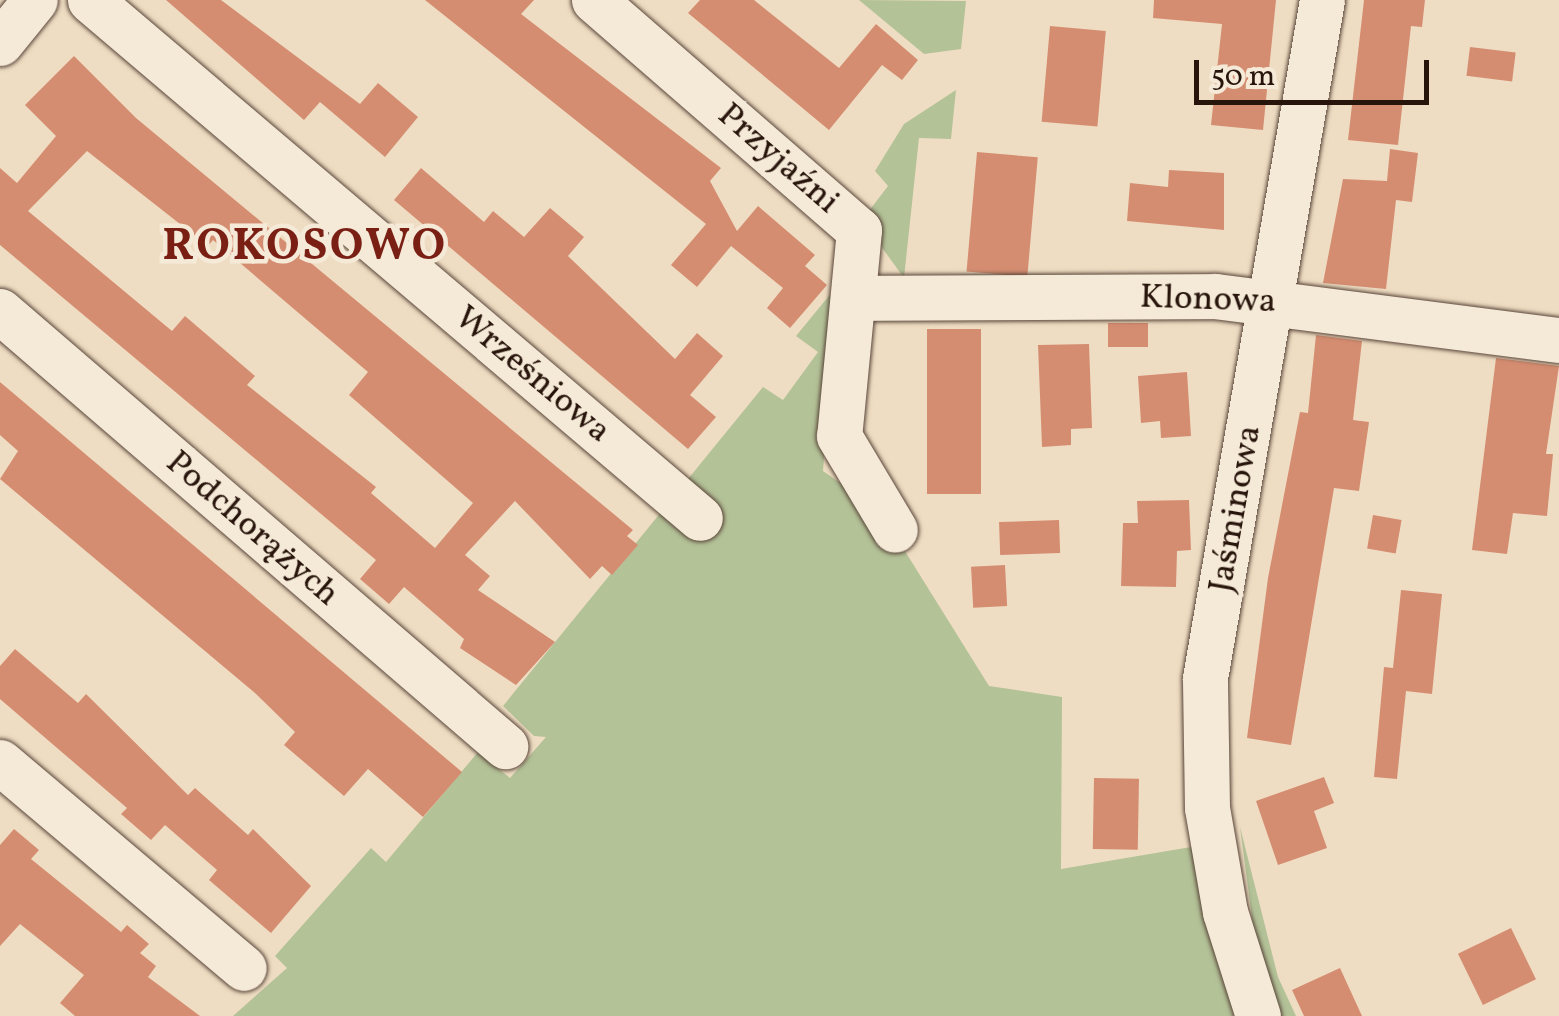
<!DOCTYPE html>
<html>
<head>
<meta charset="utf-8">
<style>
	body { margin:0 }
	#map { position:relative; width:1559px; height:1016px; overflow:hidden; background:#efddc3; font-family:Vollkorn,serif }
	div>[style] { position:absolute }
	.green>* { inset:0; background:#b4c298 }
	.building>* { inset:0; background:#d58d71; transform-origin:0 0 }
	.roads { filter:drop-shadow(0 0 2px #594639) drop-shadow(0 0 2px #594639) }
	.minor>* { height:45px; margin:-22.5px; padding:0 22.5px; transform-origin:22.5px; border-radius:22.5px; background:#f5e9d8 }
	span { translate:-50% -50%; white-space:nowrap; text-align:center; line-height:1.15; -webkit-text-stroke:9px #f5e9d8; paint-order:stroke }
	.street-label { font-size:35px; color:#27140b }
	.district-label { font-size:45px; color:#7a1f14; font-weight:700; letter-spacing:2.5px }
	.scale { position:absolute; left:1194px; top:60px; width:235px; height:45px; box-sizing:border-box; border:5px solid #27140b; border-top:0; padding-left:12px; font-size:30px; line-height:35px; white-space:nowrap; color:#27140b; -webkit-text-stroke:8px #f5e9d8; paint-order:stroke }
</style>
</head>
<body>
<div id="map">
	<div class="green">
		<i style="clip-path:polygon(859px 0,966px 1px,961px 49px,924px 54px)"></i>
		<i style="clip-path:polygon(956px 90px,951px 139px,919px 138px,904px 278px,862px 220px,888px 186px,875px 171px,904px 124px)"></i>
		<i style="clip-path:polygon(837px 286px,823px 471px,852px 491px,903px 548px,989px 686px,1062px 697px,1061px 869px,1191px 847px,1244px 1016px,233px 1016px,287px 968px,275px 956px,371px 848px,386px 862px,478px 752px,510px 778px,546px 737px,534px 736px,503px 706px,763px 387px,783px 400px,818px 352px,796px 336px)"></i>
		<i style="clip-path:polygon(1240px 827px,1278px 977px,1296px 1016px,1276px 1016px,1255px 941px)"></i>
	</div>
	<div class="building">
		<i style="clip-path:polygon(166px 0,221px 0,360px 104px,378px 83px,418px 117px,385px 157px,320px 102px,304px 120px)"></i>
		<i style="clip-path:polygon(425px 0,534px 0,521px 14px,721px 168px,710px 181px,737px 231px,758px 206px,815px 255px,805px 266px,827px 285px,790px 328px,767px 308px,783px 288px,731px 246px,697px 287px,671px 265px,706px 224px)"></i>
		<i style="clip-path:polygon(700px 0,754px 0,839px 68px,876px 24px,918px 60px,902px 80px,882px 65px,829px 130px,688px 13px)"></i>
		<i style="clip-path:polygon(1154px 0,1276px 0,1263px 130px,1211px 125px,1222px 24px,1153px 18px)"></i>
		<i style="clip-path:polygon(1364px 0,1425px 0,1422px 27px,1411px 26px,1398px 145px,1348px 140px)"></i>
		<i style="left:1050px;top:26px;width:56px;height:96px;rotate:5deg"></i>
		<i style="left:1470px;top:47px;width:46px;height:29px;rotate:7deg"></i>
		<i style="clip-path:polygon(evenodd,74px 56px,136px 118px,633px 530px,627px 536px,638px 545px,612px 575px,602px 566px,590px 579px,515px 501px,465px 555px,490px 576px,478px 590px,555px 642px,516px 685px,460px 648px,464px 639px,404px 587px,389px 604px,360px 579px,376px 560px,0 245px,0 168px,17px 183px,56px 136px,25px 105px,74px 56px,87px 151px,208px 246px,213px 240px,368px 372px,349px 395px,473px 503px,435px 548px,371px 493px,376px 487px,247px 385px,255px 376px,185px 316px,172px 331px,28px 211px,87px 151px)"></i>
		<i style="clip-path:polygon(1390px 149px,1418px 153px,1412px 202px,1396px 200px,1386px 289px,1323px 283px,1343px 179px,1387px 181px)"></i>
		<i style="left:977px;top:152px;width:61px;height:120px;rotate:5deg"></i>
		<i style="clip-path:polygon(421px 168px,484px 222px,493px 211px,524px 237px,550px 208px,584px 237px,568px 256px,675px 359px,697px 333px,723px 356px,690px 395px,716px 417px,688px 449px,394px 200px)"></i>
		<i style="clip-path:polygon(1169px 170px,1224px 173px,1224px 230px,1127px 221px,1130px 183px,1168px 187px)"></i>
		<i style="left:1108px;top:323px;width:40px;height:24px"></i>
		<i style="left:927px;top:329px;width:54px;height:165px"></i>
		<i style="clip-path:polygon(1316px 335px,1362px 341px,1353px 420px,1369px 422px,1359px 491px,1334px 488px,1291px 745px,1247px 738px,1268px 578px,1300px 412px,1308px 413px)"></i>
		<i style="clip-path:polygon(1089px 344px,1092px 428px,1071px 429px,1071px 445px,1042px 447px,1038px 345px)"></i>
		<i style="clip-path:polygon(1496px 358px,1559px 366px,1546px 454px,1553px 454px,1547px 516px,1513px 513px,1507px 554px,1472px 550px)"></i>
		<i style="clip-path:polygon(1187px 372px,1191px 436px,1161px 438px,1160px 421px,1141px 423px,1138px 376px)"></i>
		<i style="clip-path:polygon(0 382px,462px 772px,423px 817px,368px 769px,344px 796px,284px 745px,295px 732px,255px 693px,0 479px,18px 451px,0 435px)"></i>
		<i style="clip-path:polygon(1189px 500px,1191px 550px,1177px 551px,1176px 587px,1121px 586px,1123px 523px,1138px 523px,1137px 501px)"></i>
		<i style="left:1373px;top:515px;width:29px;height:34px;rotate:10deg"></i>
		<i style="left:1059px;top:520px;width:33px;height:60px;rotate:88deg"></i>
		<i style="left:1005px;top:565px;width:41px;height:34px;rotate:87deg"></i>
		<i style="clip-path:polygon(1401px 590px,1442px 594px,1432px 694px,1406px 691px,1397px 779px,1374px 777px,1384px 667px,1393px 668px)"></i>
		<i style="clip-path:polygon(15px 649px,78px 703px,86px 694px,188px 795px,195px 788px,248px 835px,253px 829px,311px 886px,271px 933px,209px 880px,217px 870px,165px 825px,151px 840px,121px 814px,127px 808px,0 699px,0 666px)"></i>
		<i style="clip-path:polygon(1324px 777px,1334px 803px,1314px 811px,1327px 848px,1278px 865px,1256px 801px)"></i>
		<i style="left:1094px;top:778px;width:45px;height:71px;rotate:1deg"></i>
		<i style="clip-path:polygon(14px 829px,39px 850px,31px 859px,121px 932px,127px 925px,149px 944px,140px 953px,156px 966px,148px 977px,200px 1016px,75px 1016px,60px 1003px,84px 975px,20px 924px,0 946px,0 845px)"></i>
		<i style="left:1511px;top:928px;width:57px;height:59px;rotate:64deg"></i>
		<i style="clip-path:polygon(1340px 968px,1362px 1016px,1304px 1016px,1292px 990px)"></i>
	</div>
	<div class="roads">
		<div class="minor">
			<i style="left:90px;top:0;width:800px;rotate:40.34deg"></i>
			<i style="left:594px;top:0;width:351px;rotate:41deg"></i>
			<i style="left:859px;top:230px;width:207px;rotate:95.5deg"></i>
			<i style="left:839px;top:436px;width:109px;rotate:59.2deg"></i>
			<i style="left:0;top:43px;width:55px;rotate:-50.9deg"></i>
			<i style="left:855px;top:298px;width:360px;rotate:-0.3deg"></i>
			<i style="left:1215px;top:296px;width:347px;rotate:7.3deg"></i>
			<i style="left:0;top:311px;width:667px;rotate:40.74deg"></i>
			<i style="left:0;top:762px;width:319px;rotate:40.2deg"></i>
			<i style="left:1258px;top:1016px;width:109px;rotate:-107.6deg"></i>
			<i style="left:1225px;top:912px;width:106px;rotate:-99.8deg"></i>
			<i style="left:1207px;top:808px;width:130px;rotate:-90.9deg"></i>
			<i style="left:1205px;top:678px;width:688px;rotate:-80.21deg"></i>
		</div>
	</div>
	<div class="street-label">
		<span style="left:778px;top:159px;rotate:41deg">Przyjaźni</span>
		<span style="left:1208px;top:300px;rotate:2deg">Klonowa</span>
		<span style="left:532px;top:375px;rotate:40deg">Wrześniowa</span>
		<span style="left:1236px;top:509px;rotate:-80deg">Jaśminowa</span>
		<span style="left:252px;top:529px;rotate:41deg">Podchorążych</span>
	</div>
	<div class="district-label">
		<span style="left:305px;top:248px">ROKOSOWO</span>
	</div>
	<div class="scale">50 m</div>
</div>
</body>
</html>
